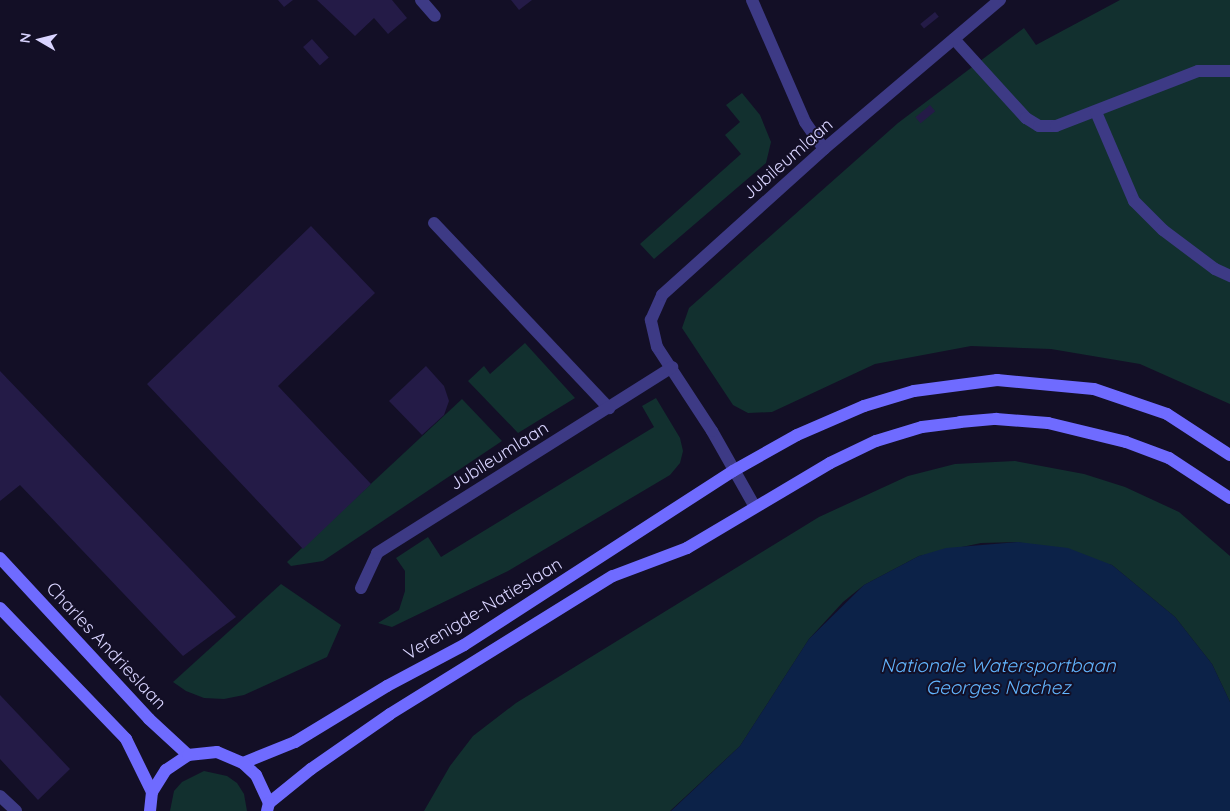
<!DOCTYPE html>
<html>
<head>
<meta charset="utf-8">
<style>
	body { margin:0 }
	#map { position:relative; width:1230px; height:811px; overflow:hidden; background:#130f26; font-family:Quicksand,sans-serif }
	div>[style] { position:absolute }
	.green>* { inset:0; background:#12302f }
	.water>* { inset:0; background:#0c2248 }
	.building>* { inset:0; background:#241b47; transform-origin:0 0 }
	.lane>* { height:12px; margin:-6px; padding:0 6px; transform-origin:6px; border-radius:6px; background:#3d3a85 }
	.street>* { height:12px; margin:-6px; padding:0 6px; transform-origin:6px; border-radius:6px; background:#3d3a85 }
	.secondary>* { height:12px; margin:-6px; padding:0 6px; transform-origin:6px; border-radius:6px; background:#6f6bff }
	span { translate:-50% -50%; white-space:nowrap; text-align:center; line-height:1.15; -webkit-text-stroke:4px #130f26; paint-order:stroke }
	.street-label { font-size:18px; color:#d9d4ff }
	.water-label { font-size:19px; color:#62b6ff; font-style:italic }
	.north { position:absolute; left:15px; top:15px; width:50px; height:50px; -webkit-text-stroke:4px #130f26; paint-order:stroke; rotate:278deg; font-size:14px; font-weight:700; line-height:20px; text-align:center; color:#d9d4ff }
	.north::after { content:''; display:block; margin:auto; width:18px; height:22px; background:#d9d4ff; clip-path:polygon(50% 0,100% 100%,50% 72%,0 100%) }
</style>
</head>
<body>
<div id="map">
	<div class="green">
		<i style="clip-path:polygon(1120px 0,1230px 0,1230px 404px,1140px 364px,1051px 349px,971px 346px,875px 364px,772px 412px,748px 413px,733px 405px,682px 328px,689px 308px,898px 123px,1024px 28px,1036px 45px)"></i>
		<i style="clip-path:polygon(742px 93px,760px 115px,771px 142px,766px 163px,654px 259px,640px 244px,741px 154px,725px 135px,740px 122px,726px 105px)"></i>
		<i style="clip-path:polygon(525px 343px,575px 398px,518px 433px,468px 381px,484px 366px,490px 374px)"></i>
		<i style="clip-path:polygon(656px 398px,680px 438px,683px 451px,680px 463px,670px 475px,508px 571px,392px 627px,378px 623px,399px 610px,405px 591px,405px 571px,396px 558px,428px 537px,441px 557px,654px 427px,642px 406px)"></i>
		<i style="clip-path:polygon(462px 399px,502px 441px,323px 561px,291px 566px,287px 562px)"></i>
		<i style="clip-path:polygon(1015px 461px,1084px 474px,1125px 487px,1179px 512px,1230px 556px,1230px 702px,1212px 664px,1175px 617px,1112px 565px,1018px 542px,981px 543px,919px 556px,864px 585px,843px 602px,809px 639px,740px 746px,670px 811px,424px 811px,450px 766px,473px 736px,516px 703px,819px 517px,908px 476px,955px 464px)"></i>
		<i style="clip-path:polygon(281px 584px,341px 625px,327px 657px,244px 695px,224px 699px,204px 698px,186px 691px,173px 682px)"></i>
		<i style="clip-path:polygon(204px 771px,227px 776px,237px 783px,244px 794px,247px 811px,170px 811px,174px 791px,182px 782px)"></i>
	</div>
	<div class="water">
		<i style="clip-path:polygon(1018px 542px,1068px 548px,1112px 565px,1175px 617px,1212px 664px,1230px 702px,1230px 811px,671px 811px,740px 746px,809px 639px,864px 585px,919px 556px,946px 548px)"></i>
	</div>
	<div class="building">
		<i style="clip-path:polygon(278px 0,293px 0,284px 7px)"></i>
		<i style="clip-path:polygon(317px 0,392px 0,407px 18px,388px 34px,374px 18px,355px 36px)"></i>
		<i style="clip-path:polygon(511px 0,532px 0,519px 10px)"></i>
		<i style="left:935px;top:12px;width:6px;height:19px;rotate:51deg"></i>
		<i style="left:312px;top:39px;width:25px;height:12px;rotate:48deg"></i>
		<i style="left:930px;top:105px;width:8px;height:19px;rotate:50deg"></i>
		<i style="clip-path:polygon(311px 226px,375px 293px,278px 386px,371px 484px,303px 549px,147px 384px)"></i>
		<i style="clip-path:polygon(426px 366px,444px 386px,449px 401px,444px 415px,422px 435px,389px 401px)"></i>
		<i style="clip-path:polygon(0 371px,236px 617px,183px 656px,20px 485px,0 501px)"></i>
		<i style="clip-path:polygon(0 695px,70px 769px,38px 800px,0 759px)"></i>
	</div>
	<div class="lane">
		<i style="left:752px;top:0;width:133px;rotate:66.5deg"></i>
		<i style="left:805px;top:122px;width:33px;rotate:55deg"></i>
		<i style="left:434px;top:223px;width:255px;rotate:46.6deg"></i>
		<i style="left:0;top:796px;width:22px;rotate:43deg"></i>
	</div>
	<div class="street">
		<i style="left:421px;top:0;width:21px;rotate:49deg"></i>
		<i style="left:954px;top:39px;width:107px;rotate:47.7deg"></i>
		<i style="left:1026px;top:118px;width:15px;rotate:32deg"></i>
		<i style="left:1039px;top:126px;width:17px"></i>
		<i style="left:1056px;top:126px;width:152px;rotate:-21.2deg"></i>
		<i style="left:1198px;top:71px;width:32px"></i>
		<i style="left:1096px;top:112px;width:97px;rotate:66.9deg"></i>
		<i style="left:1134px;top:201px;width:41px;rotate:45deg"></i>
		<i style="left:1163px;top:230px;width:65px;rotate:36.9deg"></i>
		<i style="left:1215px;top:269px;width:17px;rotate:25deg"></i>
		<i style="left:755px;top:507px;width:87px;rotate:-119.5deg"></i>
		<i style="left:712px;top:431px;width:100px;rotate:-123.2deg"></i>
		<i style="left:657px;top:347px;width:28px;rotate:-103deg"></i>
		<i style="left:651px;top:320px;width:27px;rotate:-66deg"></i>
		<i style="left:662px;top:295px;width:218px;rotate:-42deg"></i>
		<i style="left:824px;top:149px;width:231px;rotate:-40.3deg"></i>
		<i style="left:361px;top:588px;width:38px;rotate:-65deg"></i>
		<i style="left:377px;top:553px;width:349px;rotate:-32.2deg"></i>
	</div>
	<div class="secondary">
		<i style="left:0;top:558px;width:219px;rotate:47.2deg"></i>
		<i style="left:149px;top:719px;width:53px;rotate:42.7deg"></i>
		<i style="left:0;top:608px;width:182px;rotate:46.1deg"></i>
		<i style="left:126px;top:739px;width:59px;rotate:63.9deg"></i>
		<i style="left:243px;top:763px;width:56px;rotate:-22deg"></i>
		<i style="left:295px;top:742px;width:108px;rotate:-31.3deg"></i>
		<i style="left:387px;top:686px;width:87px;rotate:-28deg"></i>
		<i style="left:464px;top:645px;width:320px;rotate:-32.9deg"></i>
		<i style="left:733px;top:471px;width:73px;rotate:-29.4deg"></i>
		<i style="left:797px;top:435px;width:73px;rotate:-23.4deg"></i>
		<i style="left:864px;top:406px;width:52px;rotate:-16.7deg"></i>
		<i style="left:914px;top:391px;width:84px;rotate:-7.5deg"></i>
		<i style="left:997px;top:380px;width:97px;rotate:5.3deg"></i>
		<i style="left:1094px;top:389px;width:77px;rotate:18.9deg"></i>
		<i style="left:1167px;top:414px;width:75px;rotate:33.1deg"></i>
		<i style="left:269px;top:803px;width:54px;rotate:-39deg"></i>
		<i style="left:311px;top:769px;width:96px;rotate:-34.8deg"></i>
		<i style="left:390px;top:714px;width:262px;rotate:-31.8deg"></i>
		<i style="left:613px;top:576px;width:79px;rotate:-20.7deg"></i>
		<i style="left:687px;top:548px;width:166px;rotate:-30.7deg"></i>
		<i style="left:830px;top:463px;width:51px;rotate:-25.6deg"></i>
		<i style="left:876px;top:441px;width:48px;rotate:-16.9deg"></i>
		<i style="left:922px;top:427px;width:38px;rotate:-7deg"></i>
		<i style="left:960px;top:422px;width:36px;rotate:-5deg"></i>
		<i style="left:996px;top:419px;width:52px;rotate:4.4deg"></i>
		<i style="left:1048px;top:423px;width:80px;rotate:13.7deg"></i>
		<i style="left:1126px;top:442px;width:46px;rotate:20.4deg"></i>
		<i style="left:1169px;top:458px;width:73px;rotate:33.3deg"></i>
		<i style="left:150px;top:811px;width:19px;rotate:-84deg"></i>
		<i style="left:152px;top:792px;width:26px;rotate:-58deg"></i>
		<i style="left:166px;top:770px;width:27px;rotate:-34deg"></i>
		<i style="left:188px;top:755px;width:29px;rotate:-6deg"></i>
		<i style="left:217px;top:752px;width:28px;rotate:23deg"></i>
		<i style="left:243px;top:763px;width:18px;rotate:43deg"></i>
		<i style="left:256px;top:775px;width:31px;rotate:65deg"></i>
		<i style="left:269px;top:803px;width:8px;rotate:104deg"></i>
	</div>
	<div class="street-label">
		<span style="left:788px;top:159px;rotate:-41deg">Jubileumlaan</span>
		<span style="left:499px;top:456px;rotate:-32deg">Jubileumlaan</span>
		<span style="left:483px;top:609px;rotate:-31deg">Verenigde-Natieslaan</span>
		<span style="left:106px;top:646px;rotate:47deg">Charles Andrieslaan</span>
	</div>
	<div class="water-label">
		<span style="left:998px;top:677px">Nationale Watersportbaan<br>Georges Nachez</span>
	</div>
	<div class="north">N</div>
</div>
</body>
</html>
